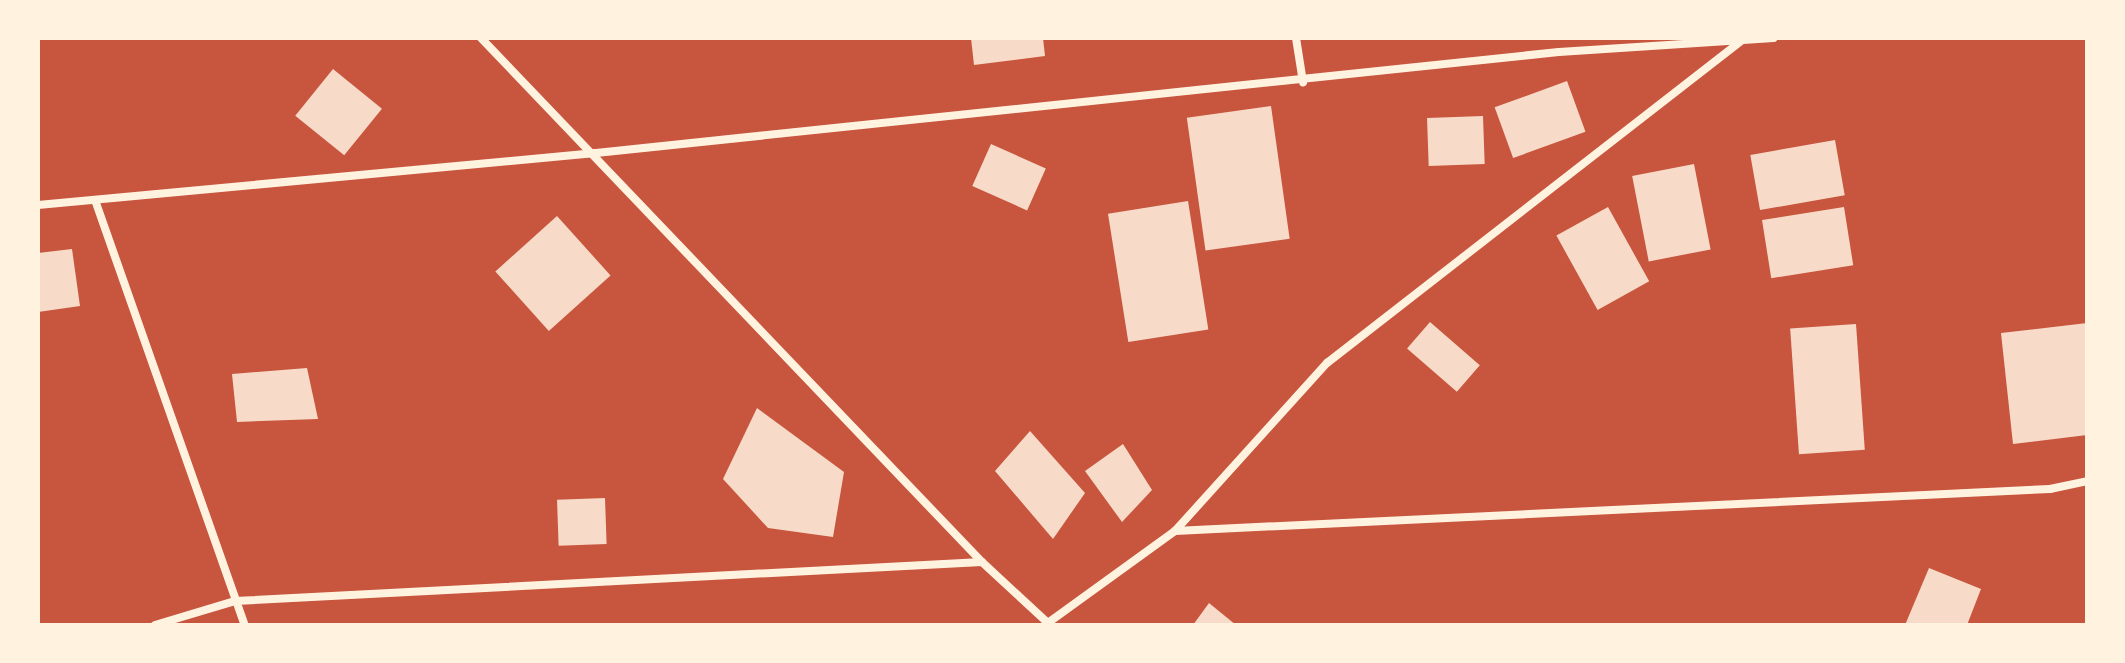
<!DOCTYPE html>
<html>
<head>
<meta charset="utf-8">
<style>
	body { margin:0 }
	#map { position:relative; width:2125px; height:663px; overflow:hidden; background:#c8553d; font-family:"Noto Sans",sans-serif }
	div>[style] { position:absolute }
	.building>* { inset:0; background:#f7dbc8; transform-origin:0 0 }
	.minor>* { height:8px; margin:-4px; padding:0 4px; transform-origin:4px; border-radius:4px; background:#fff3e0 }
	span { translate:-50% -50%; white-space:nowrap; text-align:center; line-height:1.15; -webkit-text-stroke:8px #fff3e0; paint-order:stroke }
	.frame { position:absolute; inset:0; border:40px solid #fff3e0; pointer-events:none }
</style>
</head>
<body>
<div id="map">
	<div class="building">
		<i style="clip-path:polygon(971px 38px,1043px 38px,1045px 56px,974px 65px)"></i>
		<i style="left:333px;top:69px;width:63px;height:60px;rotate:39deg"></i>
		<i style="left:1567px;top:81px;width:54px;height:77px;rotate:70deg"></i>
		<i style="left:1271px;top:106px;width:134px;height:85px;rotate:82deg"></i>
		<i style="left:1483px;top:116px;width:48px;height:56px;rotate:88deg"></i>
		<i style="left:1835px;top:140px;width:56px;height:86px;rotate:80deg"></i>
		<i style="left:991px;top:144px;width:60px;height:46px;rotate:24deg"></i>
		<i style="left:1694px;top:164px;width:87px;height:63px;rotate:79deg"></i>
		<i style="left:1188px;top:201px;width:130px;height:81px;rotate:81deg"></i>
		<i style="left:1608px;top:207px;width:85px;height:59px;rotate:61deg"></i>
		<i style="left:1844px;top:207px;width:59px;height:83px;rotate:81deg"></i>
		<i style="left:557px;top:216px;width:80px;height:83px;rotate:48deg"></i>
		<i style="clip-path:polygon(72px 249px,80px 306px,38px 312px,38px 253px)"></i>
		<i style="left:1430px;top:322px;width:66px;height:35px;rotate:41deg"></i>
		<i style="clip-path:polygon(2087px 323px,2087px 435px,2013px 444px,2001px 333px)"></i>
		<i style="left:1856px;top:324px;width:126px;height:66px;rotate:86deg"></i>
		<i style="clip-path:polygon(307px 368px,318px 419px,237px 422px,232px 374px)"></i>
		<i style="clip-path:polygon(757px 408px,844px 472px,833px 537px,768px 528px,723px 479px)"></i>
		<i style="clip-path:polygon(1030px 431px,1085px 493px,1053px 539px,995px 471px)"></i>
		<i style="clip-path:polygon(1123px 444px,1152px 490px,1122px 522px,1085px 471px)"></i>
		<i style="left:605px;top:498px;width:46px;height:48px;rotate:88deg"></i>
		<i style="clip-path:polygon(1929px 568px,1981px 589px,1967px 625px,1905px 625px)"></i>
		<i style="clip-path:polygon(1209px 603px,1236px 625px,1193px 625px)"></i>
	</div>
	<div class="minor">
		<i style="left:481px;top:38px;width:725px;rotate:46.29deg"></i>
		<i style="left:982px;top:562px;width:93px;rotate:42.8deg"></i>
		<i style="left:1296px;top:38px;width:45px;rotate:81deg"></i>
		<i style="left:95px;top:200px;width:451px;rotate:70.6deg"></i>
		<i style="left:38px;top:205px;width:560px;rotate:-5.32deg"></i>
		<i style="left:596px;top:153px;width:968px;rotate:-5.99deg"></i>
		<i style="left:1559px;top:52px;width:215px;rotate:-3.7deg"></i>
		<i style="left:1175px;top:531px;width:876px;rotate:-2.75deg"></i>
		<i style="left:2050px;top:489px;width:38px;rotate:-12deg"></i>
		<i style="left:155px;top:625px;width:84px;rotate:-16.7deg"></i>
		<i style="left:235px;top:601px;width:748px;rotate:-2.99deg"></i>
		<i style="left:1045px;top:625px;width:160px;rotate:-35.9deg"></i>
		<i style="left:1175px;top:531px;width:227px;rotate:-47.9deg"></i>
		<i style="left:1327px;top:363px;width:524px;rotate:-37.87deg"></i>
	</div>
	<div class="frame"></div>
</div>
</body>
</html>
